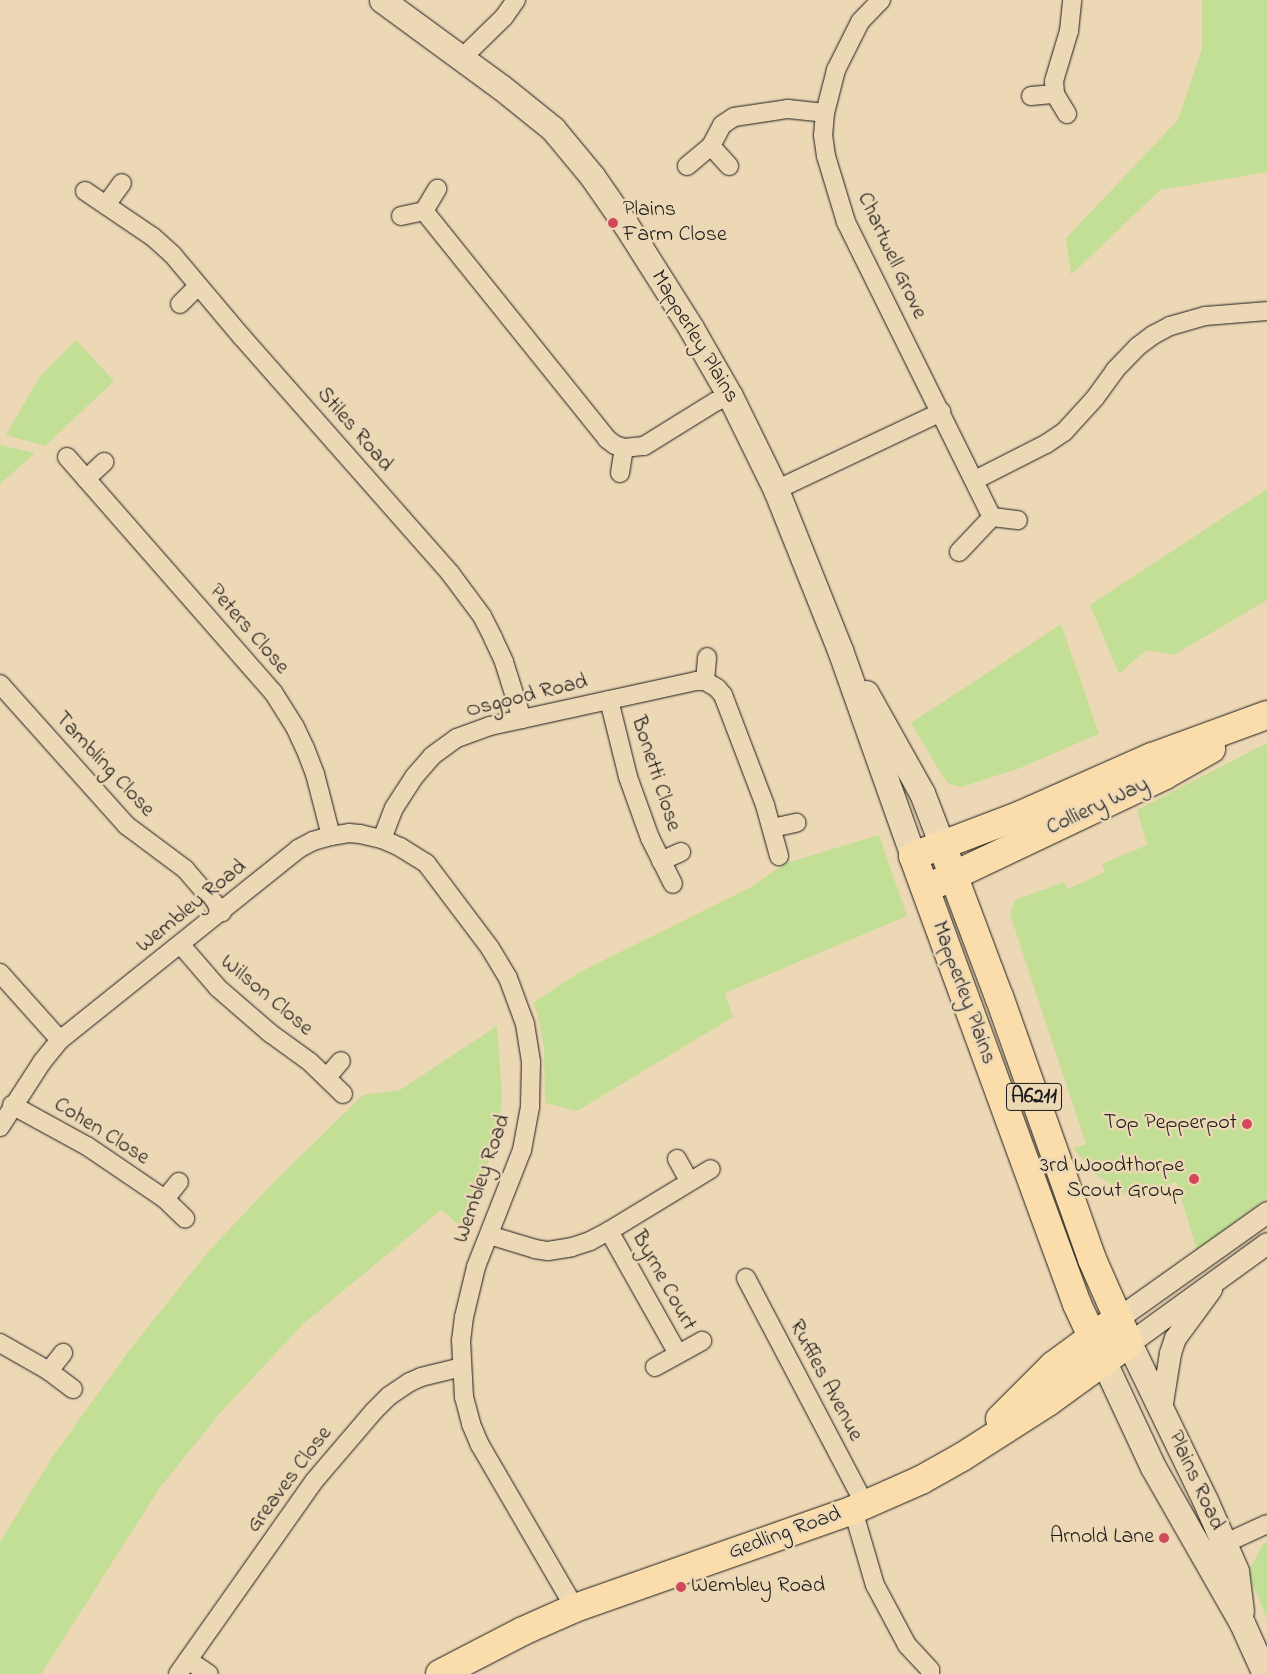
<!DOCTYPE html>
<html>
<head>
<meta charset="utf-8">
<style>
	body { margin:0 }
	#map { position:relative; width:1267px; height:1674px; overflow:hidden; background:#edd8b6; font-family:"Indie Flower",sans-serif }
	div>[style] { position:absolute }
	.green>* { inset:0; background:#c3de95 }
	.roads { filter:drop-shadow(0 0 1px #1c1c1c) drop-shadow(0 0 1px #1c1c1c) }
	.minor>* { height:18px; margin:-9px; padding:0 9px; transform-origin:9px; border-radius:9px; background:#edd8b6 }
	.tertiary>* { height:21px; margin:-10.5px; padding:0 10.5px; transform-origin:10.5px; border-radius:10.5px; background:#edd8b6 }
	.secondary>* { height:25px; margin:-12.5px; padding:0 12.5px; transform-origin:12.5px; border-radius:12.5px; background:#edd8b6 }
	.primary>* { height:28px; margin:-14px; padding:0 14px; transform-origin:14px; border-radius:14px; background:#faddab }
	.dots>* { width:14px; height:14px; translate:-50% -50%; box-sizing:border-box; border:2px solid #edd8b6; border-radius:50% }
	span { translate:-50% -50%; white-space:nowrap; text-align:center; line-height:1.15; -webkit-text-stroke:5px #edd8b6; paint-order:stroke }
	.shield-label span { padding:1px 4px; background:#edd8b6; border:1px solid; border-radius:4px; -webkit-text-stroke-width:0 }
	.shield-label { font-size:21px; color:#1c1c1c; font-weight:700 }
	.poi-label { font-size:22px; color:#1c1c1c }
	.left { translate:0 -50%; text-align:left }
	.right { translate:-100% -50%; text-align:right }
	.street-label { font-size:22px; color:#1c1c1c }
</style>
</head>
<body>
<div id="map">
	<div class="green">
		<i style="clip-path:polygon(1202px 0,1267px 0,1267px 172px,1160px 190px,1071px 275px,1066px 238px,1178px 120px,1202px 49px)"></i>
		<i style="clip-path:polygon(76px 340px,114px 381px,45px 446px,6px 435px,40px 376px)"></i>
		<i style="clip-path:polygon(0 445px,35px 453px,0 484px)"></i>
		<i style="clip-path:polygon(1267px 489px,1267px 600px,1174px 655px,1146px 650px,1119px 674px,1090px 605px)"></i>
		<i style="clip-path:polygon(1061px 624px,1099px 734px,1020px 768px,961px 787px,949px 784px,943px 777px,911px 723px)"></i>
		<i style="clip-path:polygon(1267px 743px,1267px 1198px,1197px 1250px,1176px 1182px,1128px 1196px,1095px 1174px,1073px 1148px,1086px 1144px,1010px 914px,1015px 900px,1064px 882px,1068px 889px,1105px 872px,1102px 864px,1147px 845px,1137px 810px)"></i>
		<i style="clip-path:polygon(879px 835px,907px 916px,725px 993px,733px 1017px,577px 1111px,545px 1103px,544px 1047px,537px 1012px,533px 1003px,580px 972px,751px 887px,786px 863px)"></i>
		<i style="clip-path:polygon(497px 1026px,502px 1094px,500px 1118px,487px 1166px,462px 1227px,441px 1210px,303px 1324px,221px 1412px,161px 1486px,41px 1674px,0 1674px,0 1542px,53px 1456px,131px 1348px,208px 1252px,273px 1183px,363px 1095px,400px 1090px)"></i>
		<i style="clip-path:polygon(1267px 1542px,1267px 1619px,1248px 1573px,1263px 1544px)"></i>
	</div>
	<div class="roads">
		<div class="minor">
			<i style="left:881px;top:0;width:30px;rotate:134deg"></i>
			<i style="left:860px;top:22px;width:54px;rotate:116.6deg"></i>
			<i style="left:836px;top:70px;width:44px;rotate:104.3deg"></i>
			<i style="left:825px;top:113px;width:22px;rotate:95deg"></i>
			<i style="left:823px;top:135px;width:21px;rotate:82deg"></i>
			<i style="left:826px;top:156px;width:69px;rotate:73.1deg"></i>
			<i style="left:846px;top:222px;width:329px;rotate:63.7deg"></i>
			<i style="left:462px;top:58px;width:59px;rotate:-44.3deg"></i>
			<i style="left:504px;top:17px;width:21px;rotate:-55deg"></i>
			<i style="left:1031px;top:96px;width:24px;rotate:-5deg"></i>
			<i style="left:1067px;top:114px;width:23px;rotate:-121deg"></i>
			<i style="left:1055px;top:94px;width:13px;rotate:-94deg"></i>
			<i style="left:1054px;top:81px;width:52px;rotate:-73.3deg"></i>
			<i style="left:1069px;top:31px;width:31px;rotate:-84deg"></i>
			<i style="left:711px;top:146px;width:27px;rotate:48deg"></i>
			<i style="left:687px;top:166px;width:31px;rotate:-40deg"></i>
			<i style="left:711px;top:146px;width:24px;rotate:-62deg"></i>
			<i style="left:722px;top:125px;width:14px;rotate:-34deg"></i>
			<i style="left:734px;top:117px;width:55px;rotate:-8.4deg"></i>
			<i style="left:788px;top:109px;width:37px;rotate:6deg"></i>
			<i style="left:85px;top:191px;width:82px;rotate:34.1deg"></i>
			<i style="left:153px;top:237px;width:25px;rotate:42deg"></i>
			<i style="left:172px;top:254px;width:109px;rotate:49.9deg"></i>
			<i style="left:242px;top:337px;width:315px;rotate:48.6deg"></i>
			<i style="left:450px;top:573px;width:54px;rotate:53.3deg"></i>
			<i style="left:482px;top:616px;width:25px;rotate:63deg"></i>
			<i style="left:493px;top:638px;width:26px;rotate:65deg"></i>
			<i style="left:504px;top:662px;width:60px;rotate:72.5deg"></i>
			<i style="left:106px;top:205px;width:27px;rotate:-54deg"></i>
			<i style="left:424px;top:211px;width:292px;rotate:51.2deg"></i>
			<i style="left:607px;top:439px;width:10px;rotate:37deg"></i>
			<i style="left:615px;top:445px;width:9px;rotate:18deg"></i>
			<i style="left:624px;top:448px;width:20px;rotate:-6deg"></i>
			<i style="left:644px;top:446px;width:84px;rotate:-31.8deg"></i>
			<i style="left:715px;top:402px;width:16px;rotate:-22deg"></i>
			<i style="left:401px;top:216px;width:24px;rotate:-12deg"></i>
			<i style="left:424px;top:211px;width:26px;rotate:-59deg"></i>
			<i style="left:180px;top:304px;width:25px;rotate:-45deg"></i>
			<i style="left:67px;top:457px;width:313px;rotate:48.8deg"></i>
			<i style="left:273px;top:692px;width:41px;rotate:57.8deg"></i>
			<i style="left:295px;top:727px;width:23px;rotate:65deg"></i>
			<i style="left:305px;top:748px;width:28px;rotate:69deg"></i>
			<i style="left:315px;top:774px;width:64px;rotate:75.5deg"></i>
			<i style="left:620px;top:473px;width:25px;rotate:-81deg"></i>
			<i style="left:86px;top:479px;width:25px;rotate:-43deg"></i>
			<i style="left:975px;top:480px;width:80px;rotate:-26.9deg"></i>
			<i style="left:1046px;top:444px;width:22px;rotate:-34deg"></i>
			<i style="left:1064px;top:432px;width:46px;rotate:-47.6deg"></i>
			<i style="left:1095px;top:398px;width:34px;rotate:-54deg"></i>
			<i style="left:1115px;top:370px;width:32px;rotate:-46deg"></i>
			<i style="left:1137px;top:347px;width:20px;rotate:-37deg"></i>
			<i style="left:1153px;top:335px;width:19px;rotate:-28deg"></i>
			<i style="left:1170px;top:326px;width:36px;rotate:-16deg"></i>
			<i style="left:1205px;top:316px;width:62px;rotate:-4.6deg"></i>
			<i style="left:776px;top:490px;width:183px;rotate:-25.3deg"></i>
			<i style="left:992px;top:517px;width:26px;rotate:7deg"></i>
			<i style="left:959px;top:552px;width:48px;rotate:-46.7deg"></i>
			<i style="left:705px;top:681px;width:24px;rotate:-85deg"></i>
			<i style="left:0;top:684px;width:189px;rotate:48.2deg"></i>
			<i style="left:126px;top:825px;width:74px;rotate:36.7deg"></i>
			<i style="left:185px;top:869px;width:57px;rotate:49.3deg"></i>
			<i style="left:609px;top:700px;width:79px;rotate:76.1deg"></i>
			<i style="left:628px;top:777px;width:65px;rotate:70.2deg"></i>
			<i style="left:650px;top:838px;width:51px;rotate:63.4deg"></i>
			<i style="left:772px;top:828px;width:25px;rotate:-12deg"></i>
			<i style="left:382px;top:839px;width:33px;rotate:-69deg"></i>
			<i style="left:394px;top:808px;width:37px;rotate:-57deg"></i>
			<i style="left:414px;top:777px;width:28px;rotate:-49deg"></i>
			<i style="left:432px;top:756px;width:31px;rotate:-36deg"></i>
			<i style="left:457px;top:738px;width:35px;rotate:-20deg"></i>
			<i style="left:490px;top:726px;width:211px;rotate:-12.3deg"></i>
			<i style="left:696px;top:681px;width:9px"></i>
			<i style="left:705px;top:681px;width:14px;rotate:30deg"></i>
			<i style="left:717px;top:688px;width:9px;rotate:49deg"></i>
			<i style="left:723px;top:695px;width:118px;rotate:69.1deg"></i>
			<i style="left:765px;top:805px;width:53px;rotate:74.6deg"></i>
			<i style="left:661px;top:861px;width:22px;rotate:-24deg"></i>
			<i style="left:181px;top:945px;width:57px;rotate:49.3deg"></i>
			<i style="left:218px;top:988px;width:69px;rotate:40.9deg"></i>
			<i style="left:270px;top:1033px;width:49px;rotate:35.9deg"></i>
			<i style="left:310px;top:1062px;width:46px;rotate:44.1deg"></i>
			<i style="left:0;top:973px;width:90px;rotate:48.2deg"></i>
			<i style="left:327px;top:1077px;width:21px;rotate:-49deg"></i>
			<i style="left:12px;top:1105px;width:85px;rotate:28.7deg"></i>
			<i style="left:87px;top:1146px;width:94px;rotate:34.2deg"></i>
			<i style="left:165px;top:1199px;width:28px;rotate:44deg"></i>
			<i style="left:0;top:1127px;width:77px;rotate:-57.1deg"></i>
			<i style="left:42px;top:1062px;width:28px;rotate:-51deg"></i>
			<i style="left:60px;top:1040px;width:305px;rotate:-38.7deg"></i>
			<i style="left:298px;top:849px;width:17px;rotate:-28deg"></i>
			<i style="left:313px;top:841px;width:19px;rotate:-16deg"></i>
			<i style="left:331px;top:836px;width:18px;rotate:-9deg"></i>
			<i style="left:349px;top:833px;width:11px;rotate:5deg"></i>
			<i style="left:360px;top:834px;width:23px;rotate:13deg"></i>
			<i style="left:382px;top:839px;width:20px;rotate:24deg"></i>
			<i style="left:400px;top:847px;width:31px;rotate:32deg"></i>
			<i style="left:426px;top:863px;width:106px;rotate:53deg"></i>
			<i style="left:490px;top:948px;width:35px;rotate:59deg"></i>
			<i style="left:508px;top:978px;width:49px;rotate:69.7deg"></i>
			<i style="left:525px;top:1024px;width:38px;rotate:81deg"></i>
			<i style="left:531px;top:1062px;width:45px;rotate:91.3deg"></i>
			<i style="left:530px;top:1107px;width:44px;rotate:100.5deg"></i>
			<i style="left:522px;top:1150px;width:126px;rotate:111.5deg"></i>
			<i style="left:476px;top:1267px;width:51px;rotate:103.5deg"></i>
			<i style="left:464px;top:1317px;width:23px;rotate:97deg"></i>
			<i style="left:461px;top:1340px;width:57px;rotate:87deg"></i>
			<i style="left:464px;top:1397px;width:28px;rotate:75deg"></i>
			<i style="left:471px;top:1424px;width:23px;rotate:67deg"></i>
			<i style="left:480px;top:1445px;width:189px;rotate:59.8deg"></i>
			<i style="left:677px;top:1159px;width:26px;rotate:61deg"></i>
			<i style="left:165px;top:1199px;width:22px;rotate:-51deg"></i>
			<i style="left:609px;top:1231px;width:141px;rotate:60.7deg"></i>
			<i style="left:489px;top:1235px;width:48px;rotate:16.9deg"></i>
			<i style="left:535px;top:1249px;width:13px;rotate:9deg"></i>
			<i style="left:548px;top:1251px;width:24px;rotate:-9deg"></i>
			<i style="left:572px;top:1247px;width:19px;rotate:-18deg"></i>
			<i style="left:590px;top:1241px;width:21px;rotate:-28deg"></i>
			<i style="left:609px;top:1231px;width:119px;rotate:-31.3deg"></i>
			<i style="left:746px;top:1278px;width:256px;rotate:62.3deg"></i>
			<i style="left:0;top:1343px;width:56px;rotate:29.7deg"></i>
			<i style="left:49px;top:1371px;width:30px;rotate:37deg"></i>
			<i style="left:655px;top:1367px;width:54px;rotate:-29deg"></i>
			<i style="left:49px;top:1371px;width:23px;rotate:-52deg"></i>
			<i style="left:853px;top:1510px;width:78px;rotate:73.7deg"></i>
			<i style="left:875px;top:1585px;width:68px;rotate:61.9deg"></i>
			<i style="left:907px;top:1645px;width:34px;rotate:47deg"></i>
			<i style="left:930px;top:1670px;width:4px;rotate:90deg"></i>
			<i style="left:1215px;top:1548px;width:57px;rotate:-24.8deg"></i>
			<i style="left:188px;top:1660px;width:25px;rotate:34deg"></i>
			<i style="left:178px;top:1674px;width:237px;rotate:-54.8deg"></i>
			<i style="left:315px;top:1480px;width:91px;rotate:-49.5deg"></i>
			<i style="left:374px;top:1411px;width:21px;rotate:-45deg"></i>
			<i style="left:389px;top:1396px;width:25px;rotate:-34deg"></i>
			<i style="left:410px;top:1382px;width:12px;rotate:-24deg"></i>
			<i style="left:421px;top:1377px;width:42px;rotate:-13.7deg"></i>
		</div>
		<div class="tertiary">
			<i style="left:1118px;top:1318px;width:183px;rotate:-35.4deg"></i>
			<i style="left:1129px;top:1343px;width:170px;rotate:-35.9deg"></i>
			<i style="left:1161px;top:1409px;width:57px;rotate:-80.9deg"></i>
			<i style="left:1170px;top:1353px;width:16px;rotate:-72deg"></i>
			<i style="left:1175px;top:1338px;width:61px;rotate:-53.7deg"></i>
		</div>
		<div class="secondary">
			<i style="left:382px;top:0;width:147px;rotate:36.2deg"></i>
			<i style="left:501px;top:87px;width:67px;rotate:38.9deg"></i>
			<i style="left:553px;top:129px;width:61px;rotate:50.3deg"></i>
			<i style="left:592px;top:176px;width:60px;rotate:55.2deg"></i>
			<i style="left:626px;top:225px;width:122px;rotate:57.7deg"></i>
			<i style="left:691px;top:328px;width:78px;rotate:60.2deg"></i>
			<i style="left:730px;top:396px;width:105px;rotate:63.9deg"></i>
			<i style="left:776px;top:490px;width:172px;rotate:68.2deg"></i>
			<i style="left:840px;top:650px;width:219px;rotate:70.5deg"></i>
			<i style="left:866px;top:693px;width:115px;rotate:60.8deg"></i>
			<i style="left:922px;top:793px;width:56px;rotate:69deg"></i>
			<i style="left:1129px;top:1343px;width:174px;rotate:64.2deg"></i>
			<i style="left:1205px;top:1500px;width:77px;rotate:66.4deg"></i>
			<i style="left:1236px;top:1571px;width:40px;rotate:82.9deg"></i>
			<i style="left:1104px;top:1362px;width:116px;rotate:65deg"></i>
			<i style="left:1153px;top:1467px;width:180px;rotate:60.3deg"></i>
			<i style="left:1242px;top:1623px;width:56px;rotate:65.7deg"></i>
		</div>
		<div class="primary">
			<i style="left:938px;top:883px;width:251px;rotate:-25.4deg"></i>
			<i style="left:1165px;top:775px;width:53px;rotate:-29.5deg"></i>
			<i style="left:1104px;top:1362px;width:64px;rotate:-115deg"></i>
			<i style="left:1077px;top:1304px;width:477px;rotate:-110.1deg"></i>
			<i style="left:913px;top:856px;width:116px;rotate:-20.8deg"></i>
			<i style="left:1021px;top:815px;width:143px;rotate:-23.9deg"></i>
			<i style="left:1152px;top:757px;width:122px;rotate:-20.1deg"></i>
			<i style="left:1000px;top:1419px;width:76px;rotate:-45deg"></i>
			<i style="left:1054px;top:1365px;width:66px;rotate:-36.3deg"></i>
			<i style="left:440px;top:1674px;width:93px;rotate:-27.4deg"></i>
			<i style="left:523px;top:1631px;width:57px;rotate:-23.9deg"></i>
			<i style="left:575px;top:1608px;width:295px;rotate:-19.4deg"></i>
			<i style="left:853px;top:1510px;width:74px;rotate:-23.8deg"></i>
			<i style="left:921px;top:1480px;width:47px;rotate:-29.3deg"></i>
			<i style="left:962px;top:1457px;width:102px;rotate:-32.6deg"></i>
			<i style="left:1048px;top:1402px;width:100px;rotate:-36.1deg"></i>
			<i style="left:1129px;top:1343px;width:92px;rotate:-113.8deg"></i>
			<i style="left:1092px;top:1259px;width:278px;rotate:-109.5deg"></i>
			<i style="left:999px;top:997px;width:162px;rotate:-110.6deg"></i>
		</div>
	</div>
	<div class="dots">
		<i style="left:613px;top:223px;background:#d1495b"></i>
		<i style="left:1247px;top:1124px;background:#d1495b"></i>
		<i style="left:1194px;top:1179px;background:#d1495b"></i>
		<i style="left:1164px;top:1538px;background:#d1495b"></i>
		<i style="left:681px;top:1587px;background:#d1495b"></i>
	</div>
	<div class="shield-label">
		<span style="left:1034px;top:1097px">A6211</span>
	</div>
	<div class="poi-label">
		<span class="left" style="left:623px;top:223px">Plains<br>Farm Close</span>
		<span class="right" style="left:1237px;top:1124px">Top Pepperpot</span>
		<span class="right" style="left:1184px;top:1179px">3rd Woodthorpe<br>Scout Group</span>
		<span class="right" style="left:1154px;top:1538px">Arnold Lane</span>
		<span class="left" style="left:691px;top:1587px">Wembley Road</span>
	</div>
	<div class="street-label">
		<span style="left:891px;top:256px;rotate:65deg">Chartwell Grove</span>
		<span style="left:694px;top:337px;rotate:59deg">Mapperley Plains</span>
		<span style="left:354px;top:430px;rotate:49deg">Stiles Road</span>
		<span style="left:248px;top:630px;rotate:49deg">Peters Close</span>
		<span style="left:527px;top:697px;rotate:-14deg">Osgood Road</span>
		<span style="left:104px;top:765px;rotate:47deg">Tambling Close</span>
		<span style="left:655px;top:774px;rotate:72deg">Bonetti Close</span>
		<span style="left:1098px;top:807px;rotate:-25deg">Colliery Way</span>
		<span style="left:192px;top:907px;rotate:-39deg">Wembley Road</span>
		<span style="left:963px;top:993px;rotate:70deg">Mapperley Plains</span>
		<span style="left:266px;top:996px;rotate:40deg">Wilson Close</span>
		<span style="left:101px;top:1132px;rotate:32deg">Cohen Close</span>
		<span style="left:483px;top:1179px;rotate:-71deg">Wembley Road</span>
		<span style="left:663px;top:1281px;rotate:61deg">Byrne Court</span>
		<span style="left:825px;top:1381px;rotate:62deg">Ruffles Avenue</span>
		<span style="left:290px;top:1480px;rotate:-53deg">Greaves Close</span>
		<span style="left:1195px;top:1481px;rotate:65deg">Plains Road</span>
		<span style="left:785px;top:1534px;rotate:-20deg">Gedling Road</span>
	</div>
</div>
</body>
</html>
